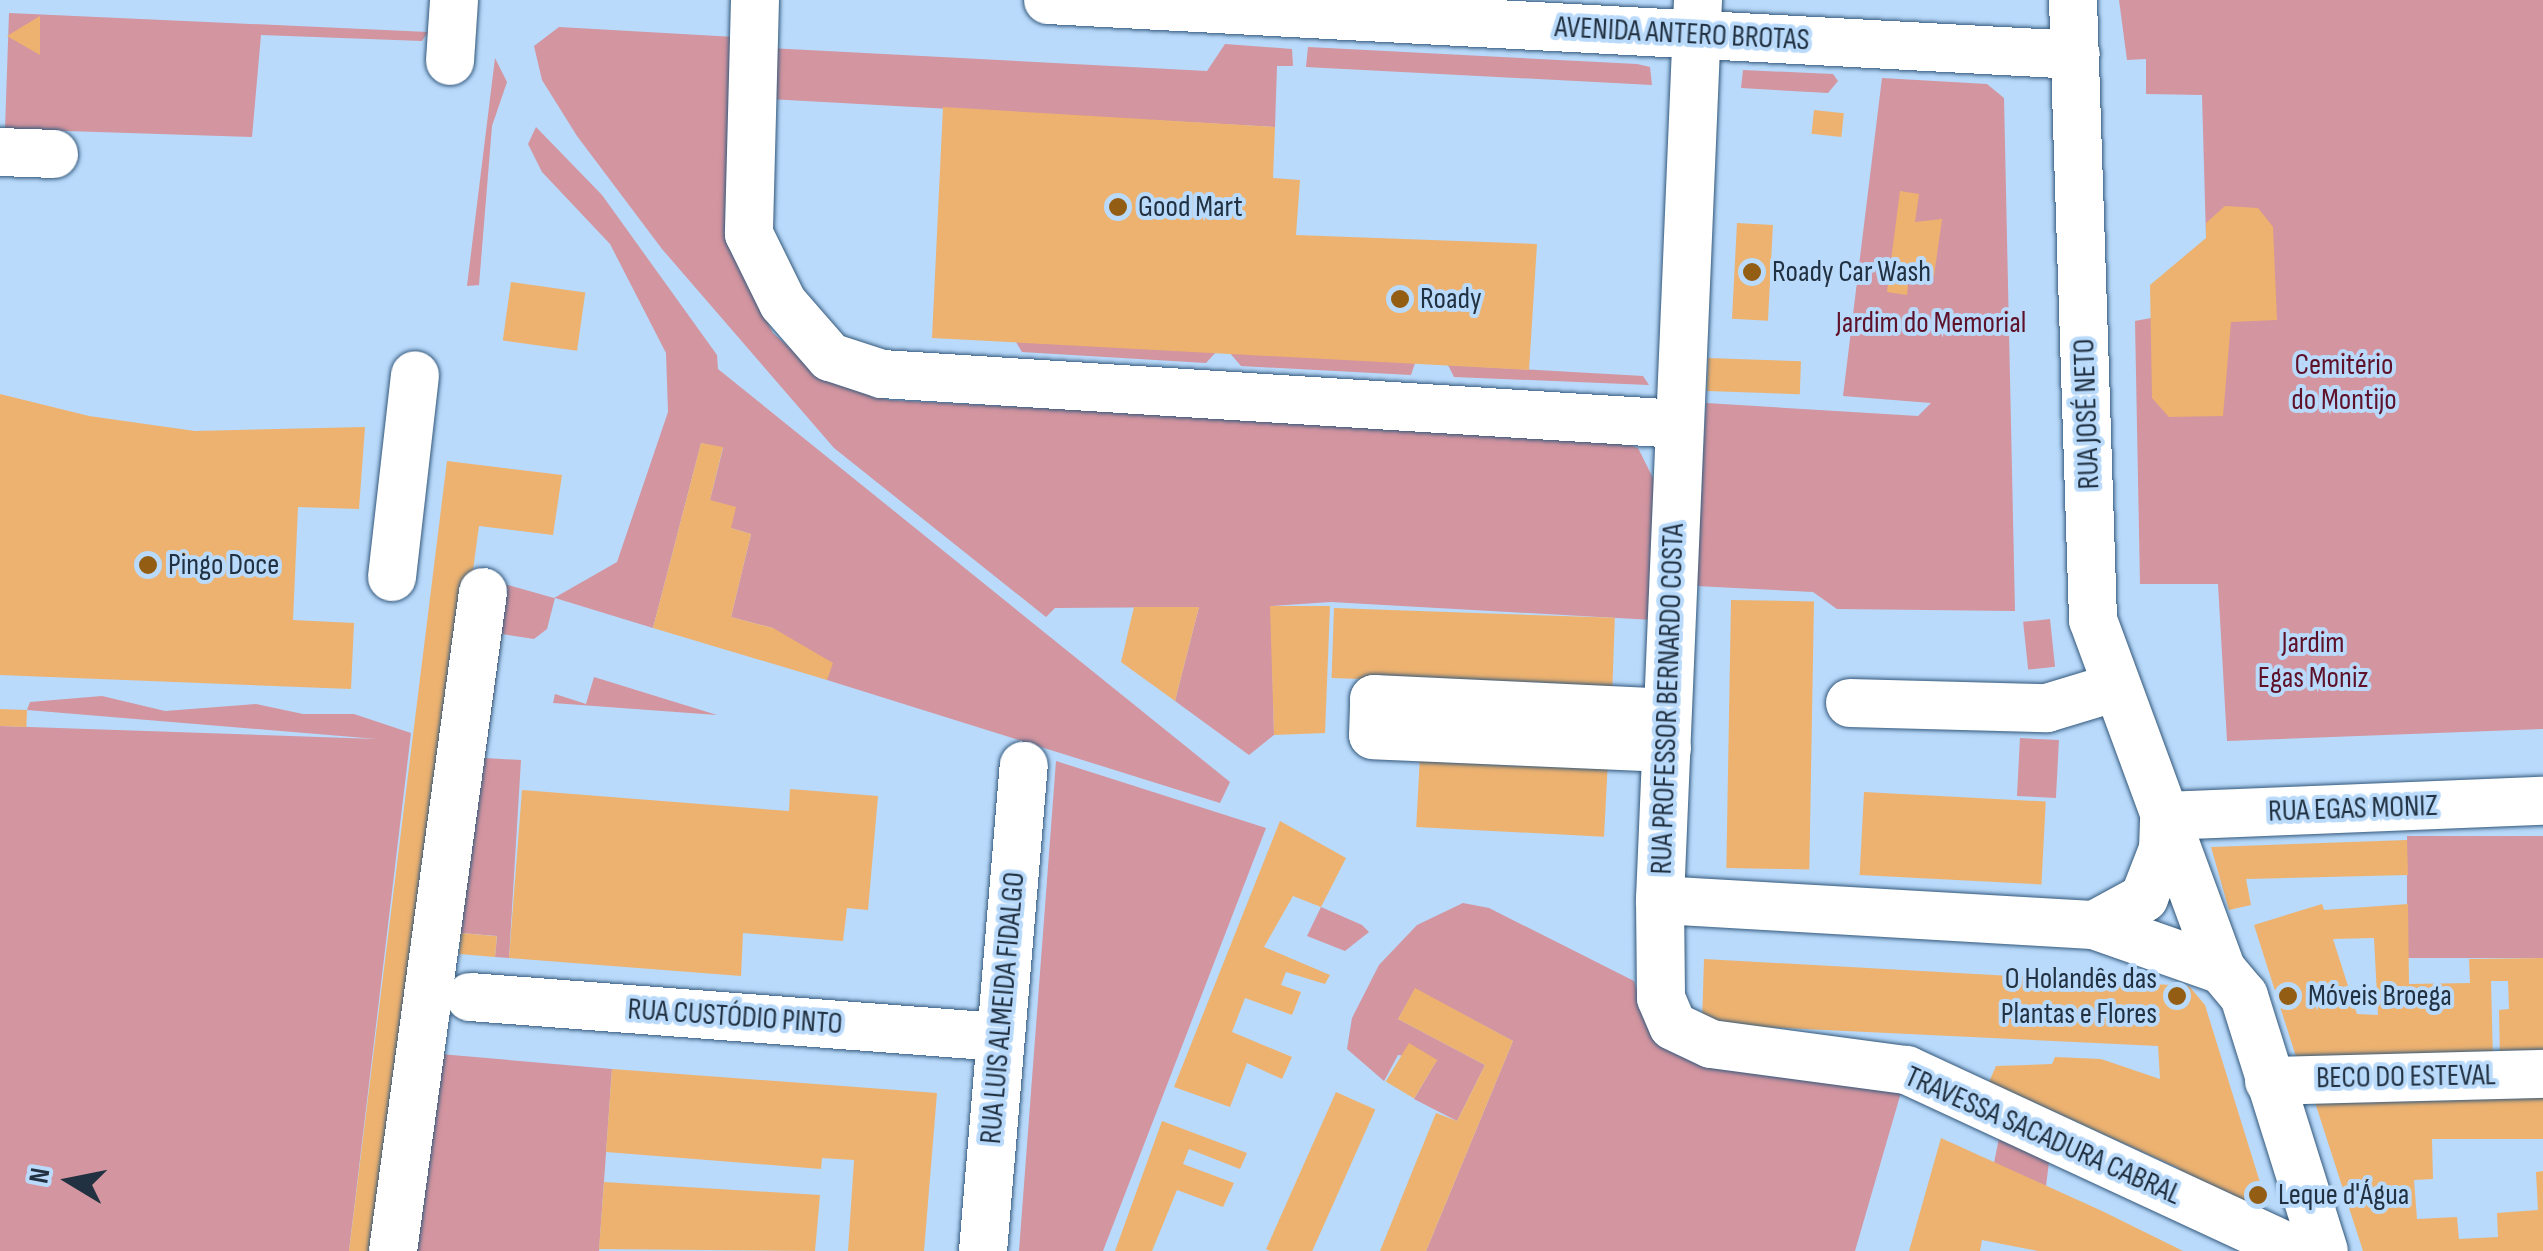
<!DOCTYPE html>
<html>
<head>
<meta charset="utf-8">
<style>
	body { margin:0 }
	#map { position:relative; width:2543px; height:1251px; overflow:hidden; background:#b9dafb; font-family:"Sofia Sans Condensed",sans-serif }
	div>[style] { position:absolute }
	.green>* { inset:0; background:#d3959f; transform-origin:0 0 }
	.building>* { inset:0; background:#edb270; transform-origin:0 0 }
	.roads { filter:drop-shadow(0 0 2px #33587b) drop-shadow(0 0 2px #33587b) }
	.minor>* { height:48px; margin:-24px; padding:0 24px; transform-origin:24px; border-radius:24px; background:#fff }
	.dots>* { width:28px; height:28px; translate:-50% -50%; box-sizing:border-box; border:5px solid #b9dafb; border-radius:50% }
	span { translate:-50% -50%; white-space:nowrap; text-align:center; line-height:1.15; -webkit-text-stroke:8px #b9dafb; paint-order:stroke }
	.street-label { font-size:30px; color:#213141 }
	.poi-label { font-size:30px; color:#213141 }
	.left { translate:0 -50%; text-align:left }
	.right { translate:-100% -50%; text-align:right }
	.park-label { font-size:30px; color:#5e1128 }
	.north { position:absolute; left:20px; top:1131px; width:100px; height:100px; -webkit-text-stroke:8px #b9dafb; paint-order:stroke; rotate:280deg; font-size:28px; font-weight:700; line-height:40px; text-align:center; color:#213141 }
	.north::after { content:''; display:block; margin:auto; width:35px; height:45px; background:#213141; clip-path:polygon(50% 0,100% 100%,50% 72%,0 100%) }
</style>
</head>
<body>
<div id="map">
	<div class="green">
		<i style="clip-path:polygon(2119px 0,2543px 0,2543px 729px,2227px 741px,2218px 584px,2140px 584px,2135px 321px,2151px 318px,2206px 238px,2202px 95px,2146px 94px,2146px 59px,2127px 60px)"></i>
		<i style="clip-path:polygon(9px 13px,428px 32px,422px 41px,261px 35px,252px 137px,5px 129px)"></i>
		<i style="clip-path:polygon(559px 27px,735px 37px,730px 249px,773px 333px,824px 378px,889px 400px,1611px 438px,1638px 448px,1659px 490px,1653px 620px,1331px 602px,1271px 606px,1274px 735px,1249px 755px,1175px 701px,1199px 607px,1055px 608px,1046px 617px,834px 448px,662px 249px,577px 136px,542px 80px,534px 46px)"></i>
		<i style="clip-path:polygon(1225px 44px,1292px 49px,1293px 66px,1277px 66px,1275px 127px,769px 99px,769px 48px,1207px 71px)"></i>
		<i style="clip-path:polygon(1308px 47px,1637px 64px,1650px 67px,1652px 85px,1306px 67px)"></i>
		<i style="clip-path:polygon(495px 58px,507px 82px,492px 126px,479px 285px,467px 286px)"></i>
		<i style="clip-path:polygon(1743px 70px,1833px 74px,1838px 81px,1828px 93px,1741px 88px)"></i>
		<i style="clip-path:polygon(1882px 78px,1987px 84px,2004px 98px,2015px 611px,1837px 609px,1813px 592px,1696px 586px,1706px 403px,1918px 416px,1931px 403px,1843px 396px)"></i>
		<i style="clip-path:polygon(536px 127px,602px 195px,717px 355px,718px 369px,1230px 782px,1220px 803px,827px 680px,773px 628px,731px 617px,751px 534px,731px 528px,710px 500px,723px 448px,701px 443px,653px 628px,555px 598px,547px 629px,534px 639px,502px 634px,485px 758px,521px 760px,509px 958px,495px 957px,497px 936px,461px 933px,454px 954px,504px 584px,554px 598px,617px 562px,668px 412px,666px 353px,610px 244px,542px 172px,528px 144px)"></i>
		<i style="clip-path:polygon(1016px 342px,1217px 351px,1206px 363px,1022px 352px)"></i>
		<i style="clip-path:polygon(1229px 352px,1415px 363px,1411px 375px,1241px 366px)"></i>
		<i style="clip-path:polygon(1448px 365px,1643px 376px,1649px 385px,1454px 377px)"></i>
		<i style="left:2050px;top:619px;width:48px;height:27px;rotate:84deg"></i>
		<i style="clip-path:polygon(594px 677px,717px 715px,553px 703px,555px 694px,586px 704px)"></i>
		<i style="clip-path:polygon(102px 696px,165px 711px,256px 704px,303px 714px,354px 714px,411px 733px,349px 1251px,0 1251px,0 726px,377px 739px,27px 710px,30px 702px)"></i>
		<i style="left:2020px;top:738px;width:39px;height:58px;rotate:3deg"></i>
		<i style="clip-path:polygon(1056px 761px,1266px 828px,1103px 1251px,1019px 1251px)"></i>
		<i style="left:2543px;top:836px;width:122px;height:136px;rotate:90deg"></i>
		<i style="clip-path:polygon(1463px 903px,1489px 908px,1634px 981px,1651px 1032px,1902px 1089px,1855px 1251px,1426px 1251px,1513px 1041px,1415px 989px,1398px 1019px,1485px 1065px,1457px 1121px,1414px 1099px,1437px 1060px,1398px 1055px,1384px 1081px,1347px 1049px,1352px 1018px,1379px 965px,1417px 925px)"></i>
		<i style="clip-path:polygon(1321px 907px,1362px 925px,1369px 932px,1345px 951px,1307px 936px)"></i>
		<i style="clip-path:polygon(440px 1054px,612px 1069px,599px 1251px,412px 1251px)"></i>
		<i style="clip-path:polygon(1999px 1138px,2049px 1162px,2046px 1186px,1994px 1163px)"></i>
	</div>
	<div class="building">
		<i style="clip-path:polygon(40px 16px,40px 55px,7px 36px)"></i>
		<i style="clip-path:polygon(943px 107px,1275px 127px,1273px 178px,1300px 180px,1296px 235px,1537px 244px,1529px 370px,932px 338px)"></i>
		<i style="left:1814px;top:110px;width:30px;height:24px;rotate:6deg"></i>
		<i style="clip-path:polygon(1900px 191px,1919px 194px,1915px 222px,1942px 219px,1934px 276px,1910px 266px,1907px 295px,1887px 292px)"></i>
		<i style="clip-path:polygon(2225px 206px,2258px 208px,2273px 227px,2277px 320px,2231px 322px,2223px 416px,2169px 417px,2152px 398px,2150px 285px,2206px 238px,2206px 223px)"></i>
		<i style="left:1737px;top:223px;width:36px;height:96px;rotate:3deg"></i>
		<i style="left:511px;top:282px;width:75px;height:59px;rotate:8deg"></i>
		<i style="left:1708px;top:358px;width:93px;height:33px;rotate:2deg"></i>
		<i style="clip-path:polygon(0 394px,89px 416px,195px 431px,365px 427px,359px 509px,298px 507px,293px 620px,354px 623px,351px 689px,0 675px)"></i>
		<i style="clip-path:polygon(701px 443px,723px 447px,710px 500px,736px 507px,731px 528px,751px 534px,731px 617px,773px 628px,833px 663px,827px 680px,653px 628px)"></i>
		<i style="clip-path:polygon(447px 461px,562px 475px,553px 535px,479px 526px,380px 1251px,349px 1251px)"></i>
		<i style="left:1731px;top:600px;width:83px;height:268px;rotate:1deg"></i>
		<i style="clip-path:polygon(1270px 606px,1330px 606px,1325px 733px,1274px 735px)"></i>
		<i style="clip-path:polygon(1134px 607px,1199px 607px,1175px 701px,1121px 662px)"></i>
		<i style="left:1334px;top:608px;width:281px;height:70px;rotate:2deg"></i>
		<i style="left:0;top:709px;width:27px;height:17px;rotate:2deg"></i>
		<i style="left:1420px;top:755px;width:188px;height:72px;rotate:3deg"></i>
		<i style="clip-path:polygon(790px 789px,878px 796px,868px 910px,847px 908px,843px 941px,743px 933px,741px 976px,509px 958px,522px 790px,789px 811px)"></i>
		<i style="left:1864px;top:792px;width:182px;height:83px;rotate:3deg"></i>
		<i style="clip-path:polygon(1280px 821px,1346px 858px,1321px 907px,1293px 896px,1264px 947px,1330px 975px,1325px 984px,1286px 972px,1281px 985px,1301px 992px,1292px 1015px,1245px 998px,1232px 1032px,1292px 1057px,1282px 1079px,1247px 1063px,1230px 1107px,1174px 1087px)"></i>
		<i style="clip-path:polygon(2407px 840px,2408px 875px,2246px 879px,2251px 905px,2229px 910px,2211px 847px)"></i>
		<i style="clip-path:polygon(evenodd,2322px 904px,2324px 910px,2408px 904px,2409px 984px,2470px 983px,2469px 959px,2543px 958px,2543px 1060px,2500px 1060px,2499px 1010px,2509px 1009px,2508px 981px,2491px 981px,2493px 1061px,2299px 1066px,2254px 925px,2322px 904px,2374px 938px,2378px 1015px,2357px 1014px,2333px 939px,2374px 938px)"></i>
		<i style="left:461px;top:933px;width:36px;height:21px;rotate:5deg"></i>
		<i style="clip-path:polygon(1704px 959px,2189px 986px,2205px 1005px,2267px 1205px,2257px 1212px,2179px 1175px,2178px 1168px,1989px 1082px,1996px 1066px,2052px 1064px,2055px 1057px,2101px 1059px,2160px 1079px,2158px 1046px,1702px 1024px)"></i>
		<i style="clip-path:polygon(1415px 988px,1513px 1041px,1426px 1251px,1380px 1251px,1436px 1113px,1457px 1121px,1485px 1065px,1398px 1019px)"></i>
		<i style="left:1409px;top:1043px;width:33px;height:45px;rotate:31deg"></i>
		<i style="clip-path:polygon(612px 1069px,937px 1093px,924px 1251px,848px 1251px,854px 1160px,822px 1158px,821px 1169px,606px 1152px)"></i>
		<i style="clip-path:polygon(2543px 1090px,2543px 1139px,2432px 1139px,2433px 1179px,2414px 1180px,2417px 1219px,2457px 1217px,2459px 1239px,2498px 1237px,2497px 1213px,2538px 1210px,2536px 1172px,2543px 1171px,2543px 1251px,2363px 1251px,2312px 1093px)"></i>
		<i style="left:1336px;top:1092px;width:43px;height:172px;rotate:24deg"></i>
		<i style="clip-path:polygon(1162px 1121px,1247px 1153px,1240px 1169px,1189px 1149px,1183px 1164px,1234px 1183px,1223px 1207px,1177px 1190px,1152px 1251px,1115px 1251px)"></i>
		<i style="clip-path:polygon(1941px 1138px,2102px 1211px,2183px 1251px,2038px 1251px,1982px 1240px,1980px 1251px,1909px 1251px)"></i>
		<i style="clip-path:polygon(604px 1182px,820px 1195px,815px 1251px,599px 1249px)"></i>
	</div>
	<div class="roads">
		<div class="minor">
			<i style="left:755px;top:0;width:234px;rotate:91.5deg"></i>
			<i style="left:749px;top:234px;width:77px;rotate:63.8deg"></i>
			<i style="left:783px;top:303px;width:72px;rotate:49deg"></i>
			<i style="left:830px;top:357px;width:55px;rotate:18.1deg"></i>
			<i style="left:882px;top:374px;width:798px;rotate:3.59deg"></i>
			<i style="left:1048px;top:0;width:1029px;rotate:3.06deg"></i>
			<i style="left:1698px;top:0;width:901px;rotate:92.42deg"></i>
			<i style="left:1660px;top:900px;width:98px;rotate:89.4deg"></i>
			<i style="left:1661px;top:998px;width:30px;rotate:67deg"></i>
			<i style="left:1673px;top:1026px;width:42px;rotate:25.3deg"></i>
			<i style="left:1711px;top:1044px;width:198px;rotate:7.6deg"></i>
			<i style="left:1907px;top:1070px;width:430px;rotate:24.9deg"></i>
			<i style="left:2073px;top:0;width:620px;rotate:88.15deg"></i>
			<i style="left:2093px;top:620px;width:373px;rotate:69.8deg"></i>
			<i style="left:2222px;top:970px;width:34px;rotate:50deg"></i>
			<i style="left:2244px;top:996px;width:267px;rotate:72.6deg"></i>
			<i style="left:450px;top:61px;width:61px;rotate:-86.2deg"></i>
			<i style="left:0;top:152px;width:54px;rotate:2.1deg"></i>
			<i style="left:392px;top:577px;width:203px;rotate:-83.5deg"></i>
			<i style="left:1850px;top:703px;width:197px;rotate:1.5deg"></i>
			<i style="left:2047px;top:708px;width:69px;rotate:-16.9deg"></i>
			<i style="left:1667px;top:748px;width:294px;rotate:-177.5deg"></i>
			<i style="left:1373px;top:735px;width:36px;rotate:-88deg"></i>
			<i style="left:1374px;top:699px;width:293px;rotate:2.7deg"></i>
			<i style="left:2164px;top:816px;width:379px;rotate:-2.3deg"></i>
			<i style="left:1660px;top:900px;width:435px;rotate:3.3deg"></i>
			<i style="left:2094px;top:925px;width:136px;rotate:19.4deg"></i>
			<i style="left:2094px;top:925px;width:57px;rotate:-28.4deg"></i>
			<i style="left:2144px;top:898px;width:53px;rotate:-68.8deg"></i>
			<i style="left:2163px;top:849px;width:29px;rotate:-88deg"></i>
			<i style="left:470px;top:997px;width:532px;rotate:4.32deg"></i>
			<i style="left:2269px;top:1081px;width:274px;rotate:-1.5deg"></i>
			<i style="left:393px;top:1251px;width:665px;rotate:-82.22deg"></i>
			<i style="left:983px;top:1251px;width:487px;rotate:-85.2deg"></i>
		</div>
	</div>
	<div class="dots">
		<i style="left:1118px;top:207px;background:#935d13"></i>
		<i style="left:1752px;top:272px;background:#935d13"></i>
		<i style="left:1400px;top:299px;background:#935d13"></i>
		<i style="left:148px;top:565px;background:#935d13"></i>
		<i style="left:2177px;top:996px;background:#935d13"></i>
		<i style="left:2288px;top:996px;background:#935d13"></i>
		<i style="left:2258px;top:1195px;background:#935d13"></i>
	</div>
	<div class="street-label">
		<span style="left:1682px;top:34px;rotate:3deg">AVENIDA ANTERO BROTAS</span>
		<span style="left:2087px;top:414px;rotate:-92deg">RUA JOSÉ NETO</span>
		<span style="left:1668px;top:699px;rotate:-88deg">RUA PROFESSOR BERNARDO COSTA</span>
		<span style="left:2353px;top:809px;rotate:-2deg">RUA EGAS MONIZ</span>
		<span style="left:1003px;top:1008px;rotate:-85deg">RUA LUIS ALMEIDA FIDALGO</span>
		<span style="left:735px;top:1017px;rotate:4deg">RUA CUSTÓDIO PINTO</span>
		<span style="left:2406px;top:1077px;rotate:-1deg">BECO DO ESTEVAL</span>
		<span style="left:2043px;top:1136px;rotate:24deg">TRAVESSA SACADURA CABRAL</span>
	</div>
	<div class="poi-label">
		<span class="left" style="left:1138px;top:207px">Good Mart</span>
		<span class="left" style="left:1772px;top:272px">Roady Car Wash</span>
		<span class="left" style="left:1420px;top:299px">Roady</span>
		<span class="left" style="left:168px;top:565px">Pingo Doce</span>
		<span class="right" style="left:2157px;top:996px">O Holandês das<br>Plantas e Flores</span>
		<span class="left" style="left:2308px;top:996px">Móveis Broega</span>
		<span class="left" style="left:2278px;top:1195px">Leque d'Água</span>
	</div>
	<div class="park-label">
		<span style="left:1931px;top:323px">Jardim do Memorial</span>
		<span style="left:2344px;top:382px">Cemitério<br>do Montijo</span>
		<span style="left:2313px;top:660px">Jardim<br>Egas Moniz</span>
	</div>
	<div class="north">N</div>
</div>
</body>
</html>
